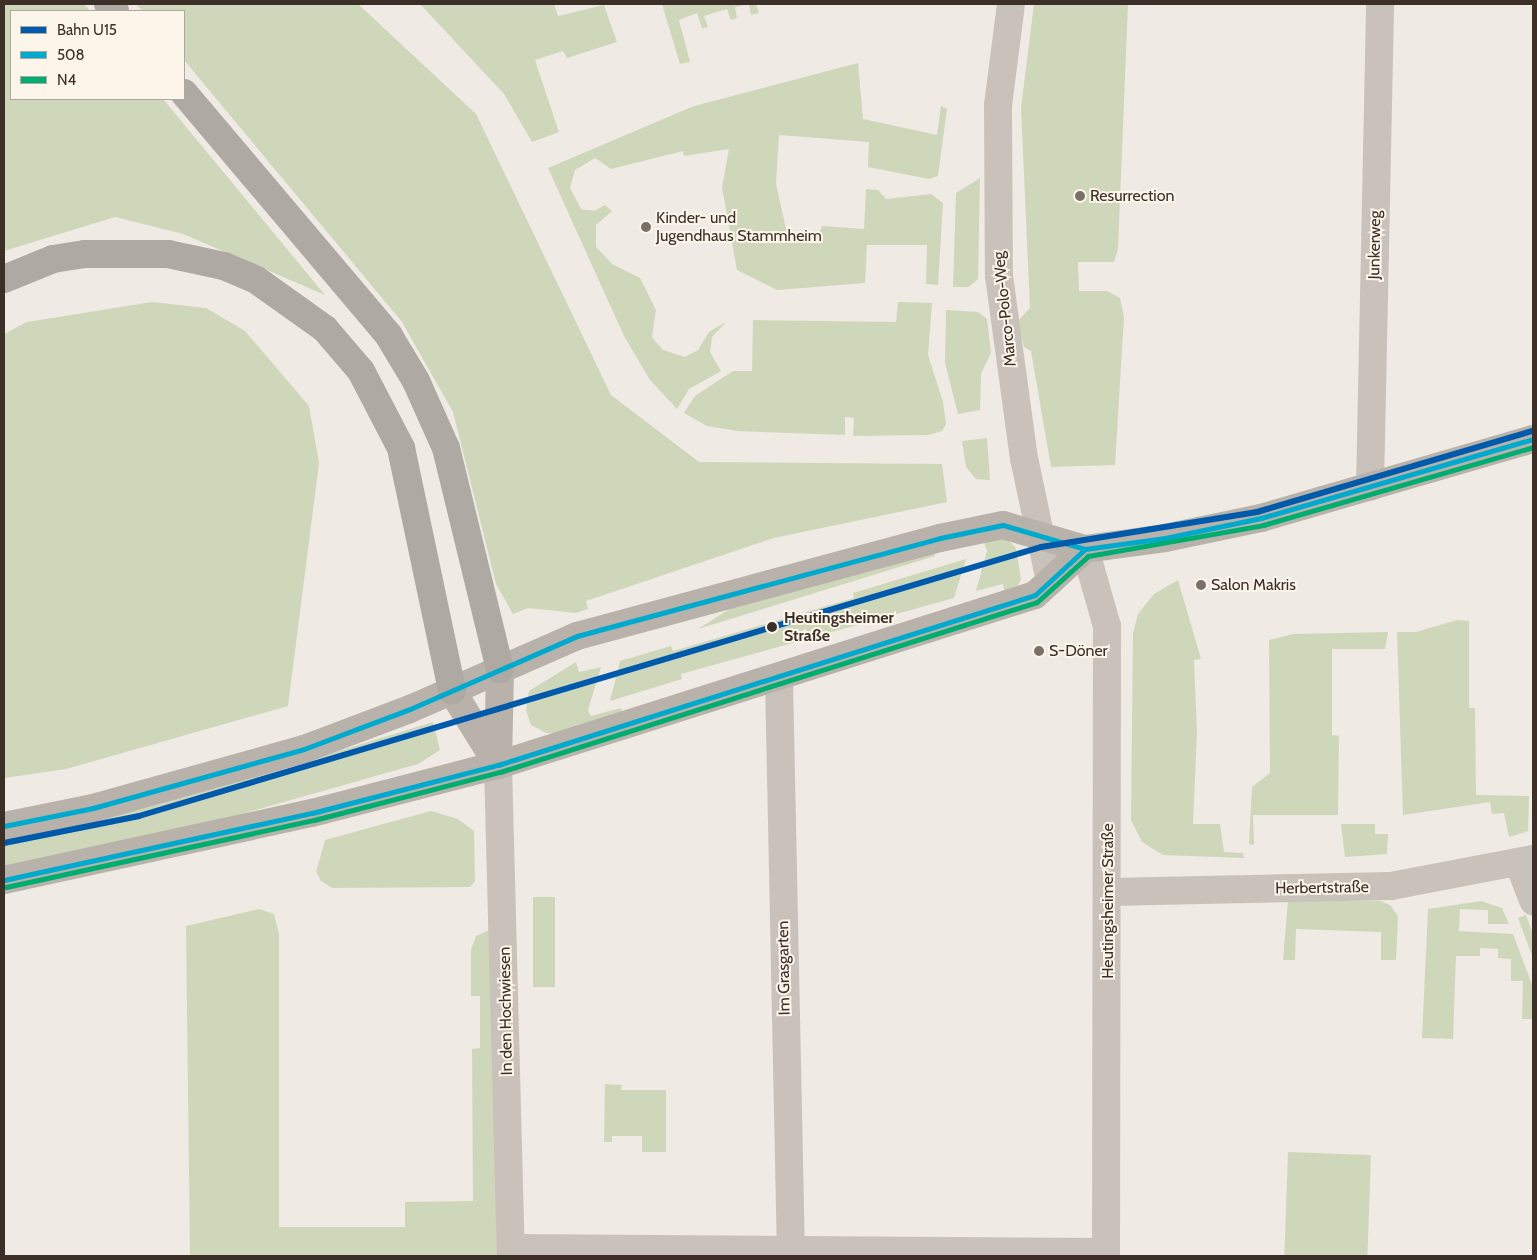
<!DOCTYPE html>
<html>
<head>
<meta charset="utf-8">
<style>
	body { margin:0 }
	#map { position:relative; width:1537px; height:1260px; overflow:hidden; background:#efeae3; font-family:Cabin,sans-serif }
	div>[style] { position:absolute }
	.green>* { inset:0; background:#cfd7bb; transform-origin:0 0 }
	.street>* { height:28px; margin:-14px; padding:0 14px; transform-origin:14px; border-radius:14px; background:#c9c2bb }
	.secondary>* { height:28px; margin:-14px; padding:0 14px; transform-origin:14px; border-radius:14px; background:#b9b2ab }
	.highway>* { height:28px; margin:-14px; padding:0 14px; transform-origin:14px; border-radius:14px; background:#aea9a2 }
	.bus-1>* { height:5px; margin:-2.5px; padding:0 2.5px; transform-origin:2.5px; border-radius:2.5px; background:#00a9ce }
	.bus-2>* { height:5px; margin:-2.5px; padding:0 2.5px; transform-origin:2.5px; border-radius:2.5px; background:#00ad70 }
	.rail-1>* { height:6px; margin:-3px; padding:0 3px; transform-origin:3px; border-radius:3px; background:#005aab }
	.dots>* { width:14px; height:14px; translate:-50% -50%; box-sizing:border-box; border:2px solid #fcf5ea; border-radius:50% }
	span { translate:-50% -50%; white-space:nowrap; text-align:center; line-height:1.15; -webkit-text-stroke:4px #fcf5ea; paint-order:stroke }
	.poi-label { font-size:16px; color:#3b2f28 }
	.left { translate:0 -50%; text-align:left }
	.street-label { font-size:16px; color:#3b2f28 }
	.stop-label { font-size:16px; color:#3b2f28; font-weight:700 }
	.frame { position:absolute; inset:0; border:5px solid #3b2f28; pointer-events:none }
	.legend { position:absolute; left:10px; top:10px; width:175px; height:90px; box-sizing:border-box; background:#fcf5ea; border:1px solid #afa69c; margin:0; padding:6px 9px; list-style:none; font-size:15px; color:#3b2f28 }
	.legend li { display:flex; align-items:center; gap:10px; height:25px }
	.legend b { width:25px; border:1px solid #afa69c }
</style>
</head>
<body>
<div id="map">
	<div class="green">
		<i style="clip-path:polygon(4px 4px,84px 4px,90px 11px,11px 11px,11px 99px,163px 99px,325px 295px,183px 234px,115px 217px,4px 251px)"></i>
		<i style="clip-path:polygon(136px 4px,358px 4px,476px 114px,611px 395px,699px 462px,942px 464px,947px 502px,774px 538px,586px 601px,588px 609px,576px 613px,528px 608px,513px 614px,496px 584px,453px 412px,402px 322px,184px 60px,184px 11px,142px 11px)"></i>
		<i style="clip-path:polygon(420px 4px,554px 4px,558px 16px,604px 5px,617px 42px,567px 58px,563px 51px,535px 60px,559px 132px,532px 142px,504px 94px)"></i>
		<i style="clip-path:polygon(662px 4px,756px 4px,759px 13px,751px 15px,749px 4px,735px 7px,737px 18px,731px 20px,727px 9px,704px 16px,708px 27px,702px 28px,697px 13px,679px 20px,690px 62px,680px 64px)"></i>
		<i style="clip-path:polygon(1034px 4px,1128px 4px,1118px 249px,1114px 262px,1078px 262px,1079px 291px,1107px 291px,1120px 298px,1124px 317px,1115px 465px,1051px 467px,1031px 351px,1024px 347px,1018px 321px,1030px 308px,1021px 108px)"></i>
		<i style="clip-path:polygon(858px 63px,863px 119px,937px 135px,941px 106px,947px 109px,938px 176px,929px 179px,868px 167px,869px 142px,779px 135px,776px 184px,786px 229px,803px 241px,817px 238px,822px 226px,864px 229px,866px 189px,878px 190px,886px 199px,931px 194px,943px 203px,938px 285px,926px 284px,927px 245px,867px 245px,865px 283px,777px 290px,737px 270px,722px 187px,729px 149px,684px 156px,683px 151px,611px 169px,595px 158px,575px 170px,570px 188px,581px 209px,594px 211px,605px 205px,612px 211px,596px 225px,596px 247px,612px 264px,640px 278px,656px 310px,652px 337px,663px 350px,685px 357px,698px 350px,709px 332px,726px 322px,712px 337px,710px 352px,721px 371px,689px 389px,677px 409px,650px 380px,624px 336px,548px 168px,694px 106px)"></i>
		<i style="clip-path:polygon(980px 178px,978px 279px,969px 287px,953px 287px,956px 193px)"></i>
		<i style="clip-path:polygon(152px 302px,206px 308px,245px 331px,309px 406px,319px 463px,288px 706px,66px 769px,4px 778px,4px 334px,27px 322px)"></i>
		<i style="clip-path:polygon(898px 302px,932px 303px,928px 355px,943px 402px,946px 424px,942px 431px,928px 435px,853px 436px,854px 418px,845px 417px,845px 435px,737px 431px,707px 426px,684px 413px,695px 396px,733px 371px,752px 371px,753px 320px,896px 322px)"></i>
		<i style="clip-path:polygon(946px 310px,978px 312px,987px 319px,991px 353px,981px 374px,980px 410px,958px 414px,945px 363px)"></i>
		<i style="clip-path:polygon(987px 438px,990px 480px,976px 479px,966px 467px,962px 441px)"></i>
		<i style="clip-path:polygon(983px 539px,1007px 539px,1016px 548px,1021px 580px,1015px 589px,1005px 594px,1003px 584px,976px 591px,987px 551px)"></i>
		<i style="clip-path:polygon(933px 551px,935px 556px,698px 629px,744px 600px)"></i>
		<i style="clip-path:polygon(966px 559px,954px 598px,681px 674px,682px 679px,610px 701px,620px 661px,671px 646px,673px 651px,854px 598px,853px 593px)"></i>
		<i style="clip-path:polygon(1178px 580px,1201px 659px,1194px 660px,1197px 732px,1193px 824px,1220px 824px,1224px 852px,1243px 853px,1244px 858px,1163px 855px,1142px 842px,1131px 820px,1133px 633px,1138px 614px,1154px 594px)"></i>
		<i style="clip-path:polygon(1457px 620px,1469px 621px,1469px 708px,1475px 708px,1476px 795px,1529px 796px,1528px 831px,1509px 837px,1504px 813px,1492px 814px,1490px 802px,1403px 815px,1397px 632px,1416px 632px)"></i>
		<i style="clip-path:polygon(1388px 632px,1385px 649px,1332px 649px,1332px 735px,1339px 736px,1338px 815px,1253px 815px,1254px 845px,1249px 844px,1252px 787px,1270px 773px,1269px 640px,1293px 634px)"></i>
		<i style="clip-path:polygon(576px 662px,579px 672px,601px 667px,588px 710px,591px 716px,621px 708px,623px 719px,566px 734px,546px 733px,531px 725px,526px 710px,529px 691px)"></i>
		<i style="clip-path:polygon(433px 722px,440px 750px,418px 764px,146px 841px,4px 871px,4px 837px,300px 763px)"></i>
		<i style="clip-path:polygon(431px 811px,458px 819px,474px 831px,475px 881px,470px 887px,332px 888px,321px 881px,316px 872px,325px 840px)"></i>
		<i style="clip-path:polygon(1341px 824px,1375px 824px,1375px 834px,1388px 834px,1387px 854px,1345px 857px)"></i>
		<i style="left:555px;top:897px;width:90px;height:22px;rotate:90deg"></i>
		<i style="clip-path:polygon(1288px 900px,1380px 901px,1390px 905px,1398px 916px,1396px 960px,1381px 960px,1381px 932px,1296px 929px,1295px 960px,1283px 960px)"></i>
		<i style="clip-path:polygon(1481px 901px,1502px 908px,1509px 924px,1488px 924px,1488px 910px,1460px 909px,1459px 931px,1513px 934px,1533px 987px,1533px 1019px,1522px 1019px,1523px 981px,1511px 981px,1511px 959px,1498px 958px,1498px 949px,1480px 948px,1480px 956px,1456px 956px,1453px 1039px,1422px 1038px,1428px 909px)"></i>
		<i style="clip-path:polygon(259px 909px,274px 914px,279px 934px,279px 1227px,405px 1227px,405px 1202px,473px 1201px,472px 1049px,480px 1048px,480px 996px,471px 996px,471px 950px,476px 936px,489px 930px,503px 1256px,190px 1256px,186px 926px)"></i>
		<i style="clip-path:polygon(1526px 915px,1533px 934px,1533px 958px,1518px 918px)"></i>
		<i style="clip-path:polygon(605px 1084px,622px 1085px,621px 1090px,666px 1090px,666px 1152px,642px 1152px,642px 1136px,612px 1136px,612px 1142px,604px 1142px)"></i>
		<i style="left:1288px;top:1152px;width:83px;height:104px;rotate:2deg"></i>
	</div>
	<div class="street">
		<i style="left:1011px;top:4px;width:103px;rotate:97.3deg"></i>
		<i style="left:998px;top:106px;width:170px;rotate:89.7deg"></i>
		<i style="left:999px;top:276px;width:184px;rotate:82.2deg"></i>
		<i style="left:1024px;top:458px;width:126px;rotate:78.1deg"></i>
		<i style="left:1370px;top:487px;width:483px;rotate:-88.8deg"></i>
		<i style="left:1085px;top:549px;width:80px;rotate:74.1deg"></i>
		<i style="left:1107px;top:626px;width:630px;rotate:90.09deg"></i>
		<i style="left:779px;top:679px;width:577px;rotate:88.81deg"></i>
		<i style="left:498px;top:765px;width:491px;rotate:88.5deg"></i>
		<i style="left:1519px;top:864px;width:40px;rotate:69deg"></i>
		<i style="left:1108px;top:892px;width:283px;rotate:-1.2deg"></i>
		<i style="left:1391px;top:886px;width:145px;rotate:-10.8deg"></i>
		<i style="left:511px;top:1248px;width:595px;rotate:0.39deg"></i>
	</div>
	<div class="secondary">
		<i style="left:452px;top:691px;width:87px;rotate:58.1deg"></i>
		<i style="left:498px;top:765px;width:96px;rotate:-88.8deg"></i>
		<i style="left:4px;top:826px;width:91px;rotate:-11.4deg"></i>
		<i style="left:93px;top:808px;width:219px;rotate:-15.6deg"></i>
		<i style="left:304px;top:749px;width:113px;rotate:-20.7deg"></i>
		<i style="left:410px;top:709px;width:182px;rotate:-23.6deg"></i>
		<i style="left:577px;top:636px;width:376px;rotate:-15.1deg"></i>
		<i style="left:940px;top:538px;width:64px;rotate:-11.7deg"></i>
		<i style="left:1003px;top:525px;width:85px;rotate:16.3deg"></i>
		<i style="left:1085px;top:549px;width:81px;rotate:-7.8deg"></i>
		<i style="left:1165px;top:538px;width:98px;rotate:-11.8deg"></i>
		<i style="left:1261px;top:518px;width:283px;rotate:-16.2deg"></i>
		<i style="left:4px;top:880px;width:315px;rotate:-12.3deg"></i>
		<i style="left:312px;top:813px;width:192px;rotate:-14.5deg"></i>
		<i style="left:498px;top:765px;width:563px;rotate:-17.57deg"></i>
		<i style="left:1035px;top:595px;width:68px;rotate:-42.6deg"></i>
	</div>
	<div class="highway">
		<i style="left:108px;top:4px;width:10px;rotate:45deg"></i>
		<i style="left:184px;top:93px;width:318px;rotate:49.8deg"></i>
		<i style="left:389px;top:336px;width:52px;rotate:59deg"></i>
		<i style="left:416px;top:381px;width:73px;rotate:65.9deg"></i>
		<i style="left:446px;top:448px;width:228px;rotate:76.3deg"></i>
		<i style="left:4px;top:279px;width:53px;rotate:-22.2deg"></i>
		<i style="left:53px;top:259px;width:32px;rotate:-9deg"></i>
		<i style="left:85px;top:254px;width:83px"></i>
		<i style="left:168px;top:254px;width:57px;rotate:12.1deg"></i>
		<i style="left:224px;top:266px;width:34px;rotate:23deg"></i>
		<i style="left:255px;top:279px;width:86px;rotate:35.5deg"></i>
		<i style="left:325px;top:329px;width:55px;rotate:49.4deg"></i>
		<i style="left:361px;top:371px;width:87px;rotate:62.5deg"></i>
		<i style="left:401px;top:448px;width:248px;rotate:78.1deg"></i>
	</div>
	<div class="bus-1">
		<i style="left:4px;top:826px;width:91px;rotate:-11.4deg"></i>
		<i style="left:93px;top:808px;width:219px;rotate:-15.6deg"></i>
		<i style="left:304px;top:749px;width:113px;rotate:-20.7deg"></i>
		<i style="left:410px;top:709px;width:182px;rotate:-23.6deg"></i>
		<i style="left:577px;top:636px;width:376px;rotate:-15.1deg"></i>
		<i style="left:940px;top:538px;width:64px;rotate:-11.7deg"></i>
		<i style="left:1003px;top:525px;width:85px;rotate:16.3deg"></i>
		<i style="left:1085px;top:549px;width:81px;rotate:-7.8deg"></i>
		<i style="left:1165px;top:538px;width:98px;rotate:-11.8deg"></i>
		<i style="left:1261px;top:518px;width:283px;rotate:-16.2deg"></i>
		<i style="left:4px;top:880px;width:315px;rotate:-12.3deg"></i>
		<i style="left:312px;top:813px;width:192px;rotate:-14.5deg"></i>
		<i style="left:498px;top:765px;width:563px;rotate:-17.57deg"></i>
		<i style="left:1035px;top:595px;width:68px;rotate:-42.6deg"></i>
	</div>
	<div class="bus-2">
		<i style="left:6px;top:887px;width:315px;rotate:-12.3deg"></i>
		<i style="left:314px;top:820px;width:192px;rotate:-14.5deg"></i>
		<i style="left:500px;top:772px;width:563px;rotate:-17.57deg"></i>
		<i style="left:1037px;top:602px;width:69px;rotate:-42deg"></i>
		<i style="left:1088px;top:556px;width:178px;rotate:-10deg"></i>
		<i style="left:1263px;top:525px;width:281px;rotate:-16.1deg"></i>
	</div>
	<div class="rail-1">
		<i style="left:4px;top:843px;width:138px;rotate:-11.3deg"></i>
		<i style="left:139px;top:816px;width:941px;rotate:-16.61deg"></i>
		<i style="left:1041px;top:547px;width:219px;rotate:-9.2deg"></i>
		<i style="left:1257px;top:512px;width:288px;rotate:-16.4deg"></i>
	</div>
	<div class="dots">
		<i style="left:1080px;top:196px;background:#7a7069"></i>
		<i style="left:646px;top:227px;background:#7a7069"></i>
		<i style="left:1201px;top:585px;background:#7a7069"></i>
		<i style="left:772px;top:627px;background:#3b2f28"></i>
		<i style="left:1039px;top:651px;background:#7a7069"></i>
	</div>
	<div class="poi-label">
		<span class="left" style="left:1090px;top:196px">Resurrection</span>
		<span class="left" style="left:656px;top:227px">Kinder- und<br>Jugendhaus Stammheim</span>
		<span class="left" style="left:1211px;top:585px">Salon Makris</span>
		<span class="left" style="left:1049px;top:651px">S-Döner</span>
	</div>
	<div class="street-label">
		<span style="left:1375px;top:245px;rotate:-89deg">Junkerweg</span>
		<span style="left:1005px;top:309px;rotate:-96deg">Marco-Polo-Weg</span>
		<span style="left:1322px;top:888px;rotate:-1deg">Herbertstraße</span>
		<span style="left:1108px;top:901px;rotate:-90deg">Heutingsheimer Straße</span>
		<span style="left:784px;top:968px;rotate:-91deg">Im Grasgarten</span>
		<span style="left:506px;top:1011px;rotate:-91deg">In den Hochwiesen</span>
	</div>
	<div class="stop-label">
		<span class="left" style="left:784px;top:627px">Heutingsheimer<br>Straße</span>
	</div>
	<div class="frame"></div>
	<ul class="legend">
	<li><b style="height:6px;background:#005aab"></b>Bahn U15</li>
	<li><b style="height:6px;background:#00a9ce"></b>508</li>
	<li><b style="height:6px;background:#00ad70"></b>N4</li>
	</ul>
</div>
</body>
</html>
